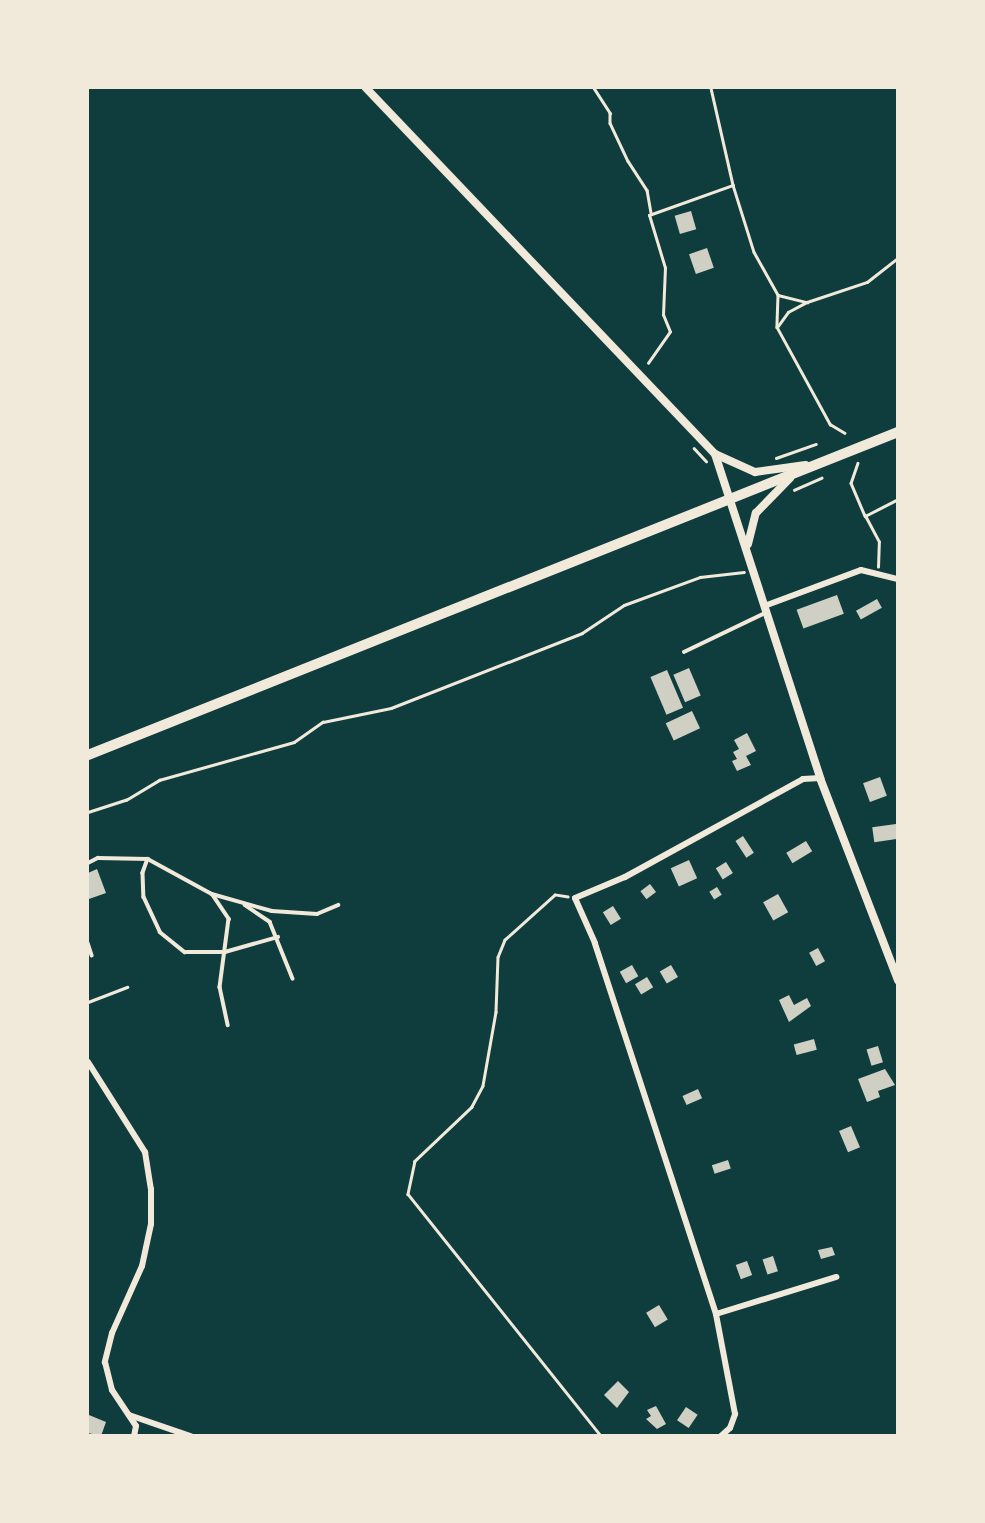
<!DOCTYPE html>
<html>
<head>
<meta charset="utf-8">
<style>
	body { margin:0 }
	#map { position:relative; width:985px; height:1523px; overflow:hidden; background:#0f3d3e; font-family:"Varela Round",sans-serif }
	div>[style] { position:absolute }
	.building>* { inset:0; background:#cfcfc3; transform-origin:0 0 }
	.path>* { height:2.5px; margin:-1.25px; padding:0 1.25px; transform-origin:1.25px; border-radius:1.25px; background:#f1e9da }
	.service>* { height:3.5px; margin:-1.75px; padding:0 1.75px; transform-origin:1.75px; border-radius:1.75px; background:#f1e9da }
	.minor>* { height:6px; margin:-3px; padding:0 3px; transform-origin:3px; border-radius:3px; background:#f1e9da }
	.tertiary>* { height:8px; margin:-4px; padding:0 4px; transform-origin:4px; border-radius:4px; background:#f1e9da }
	.primary>* { height:10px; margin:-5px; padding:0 5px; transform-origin:5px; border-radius:5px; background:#f1e9da }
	span { translate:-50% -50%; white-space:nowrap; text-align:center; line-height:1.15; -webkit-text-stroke:5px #f1e9da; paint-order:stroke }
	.frame { position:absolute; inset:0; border:89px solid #f1e9da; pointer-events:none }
</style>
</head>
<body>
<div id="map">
	<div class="building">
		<i style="left:691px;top:211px;width:19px;height:17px;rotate:74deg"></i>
		<i style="left:707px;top:248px;width:21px;height:19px;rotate:71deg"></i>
		<i style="left:837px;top:595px;width:20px;height:43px;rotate:70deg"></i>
		<i style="left:877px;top:599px;width:10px;height:24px;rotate:61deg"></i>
		<i style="left:689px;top:668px;width:30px;height:17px;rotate:67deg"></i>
		<i style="left:667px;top:670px;width:41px;height:18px;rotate:67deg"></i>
		<i style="left:692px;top:711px;width:19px;height:29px;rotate:65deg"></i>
		<i style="clip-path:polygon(747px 733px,756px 751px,746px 756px,751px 765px,737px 771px,732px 761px,737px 759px,733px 752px,739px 749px,734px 740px)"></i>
		<i style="left:880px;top:777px;width:20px;height:18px;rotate:70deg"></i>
		<i style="left:896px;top:824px;width:15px;height:24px;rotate:82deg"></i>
		<i style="left:743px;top:836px;width:20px;height:9px;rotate:57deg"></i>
		<i style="left:806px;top:841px;width:12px;height:23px;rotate:59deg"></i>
		<i style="left:689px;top:860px;width:20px;height:20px;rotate:66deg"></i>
		<i style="left:726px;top:862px;width:13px;height:12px;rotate:58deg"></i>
		<i style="clip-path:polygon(97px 869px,106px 893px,89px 899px,88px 873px)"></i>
		<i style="left:650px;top:884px;width:10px;height:12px;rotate:53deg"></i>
		<i style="left:717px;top:887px;width:9px;height:9px;rotate:58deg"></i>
		<i style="left:778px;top:894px;width:21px;height:17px;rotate:61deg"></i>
		<i style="left:613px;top:906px;width:15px;height:12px;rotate:58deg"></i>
		<i style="left:818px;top:948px;width:15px;height:10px;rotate:62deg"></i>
		<i style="left:632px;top:965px;width:13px;height:14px;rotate:61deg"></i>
		<i style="left:671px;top:965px;width:14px;height:13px;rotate:60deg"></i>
		<i style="left:647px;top:977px;width:12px;height:14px;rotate:59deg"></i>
		<i style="clip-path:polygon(789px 995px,794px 1005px,807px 998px,811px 1006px,789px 1022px,779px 1000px)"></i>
		<i style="left:814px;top:1039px;width:11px;height:21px;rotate:75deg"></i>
		<i style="left:878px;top:1046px;width:17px;height:12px;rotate:73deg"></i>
		<i style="clip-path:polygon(885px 1069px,895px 1085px,878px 1091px,880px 1097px,867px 1102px,858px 1079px)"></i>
		<i style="left:698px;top:1089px;width:10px;height:17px;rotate:66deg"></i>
		<i style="left:851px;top:1126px;width:23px;height:13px;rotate:67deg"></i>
		<i style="left:728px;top:1160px;width:9px;height:17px;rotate:72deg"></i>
		<i style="clip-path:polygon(832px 1247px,835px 1255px,821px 1259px,818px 1250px)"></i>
		<i style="left:773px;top:1256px;width:16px;height:11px;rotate:72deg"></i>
		<i style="left:747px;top:1261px;width:15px;height:12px;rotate:70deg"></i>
		<i style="left:659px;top:1305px;width:17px;height:15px;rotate:59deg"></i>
		<i style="clip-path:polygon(618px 1381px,629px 1392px,617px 1408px,604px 1395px)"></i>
		<i style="clip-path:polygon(656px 1406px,666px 1424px,657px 1429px,646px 1419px,651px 1416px,647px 1410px)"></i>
		<i style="left:686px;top:1407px;width:14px;height:16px;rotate:34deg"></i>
		<i style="clip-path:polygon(89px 1415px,106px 1422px,101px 1436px,88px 1433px)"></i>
	</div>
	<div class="path">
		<i style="left:594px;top:88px;width:30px;rotate:57deg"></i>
		<i style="left:610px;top:113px;width:10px;rotate:90deg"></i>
		<i style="left:610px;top:123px;width:42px;rotate:64.7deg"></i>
		<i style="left:628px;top:161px;width:35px;rotate:57deg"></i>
		<i style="left:647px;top:190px;width:22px;rotate:80deg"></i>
		<i style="left:711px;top:88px;width:99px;rotate:77.2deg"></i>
		<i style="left:733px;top:185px;width:70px;rotate:72.6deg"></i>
		<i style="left:754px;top:252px;width:49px;rotate:60.8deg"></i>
		<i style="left:778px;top:295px;width:30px;rotate:14deg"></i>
		<i style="left:807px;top:302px;width:63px;rotate:-18.4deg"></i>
		<i style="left:867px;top:282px;width:39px;rotate:-38deg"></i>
		<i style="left:778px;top:295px;width:32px;rotate:92deg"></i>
		<i style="left:777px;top:327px;width:111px;rotate:61.3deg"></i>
		<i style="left:830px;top:424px;width:17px;rotate:31deg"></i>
		<i style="left:778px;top:326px;width:17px;rotate:-54deg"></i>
		<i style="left:788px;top:312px;width:21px;rotate:-28deg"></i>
		<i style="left:648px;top:363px;width:38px;rotate:-55deg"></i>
		<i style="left:670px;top:332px;width:18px;rotate:-112deg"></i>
		<i style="left:663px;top:315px;width:47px;rotate:-87.6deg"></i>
		<i style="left:665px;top:268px;width:55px;rotate:-106.8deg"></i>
		<i style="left:649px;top:215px;width:89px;rotate:-19.7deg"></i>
		<i style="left:694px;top:448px;width:18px;rotate:47deg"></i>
		<i style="left:776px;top:458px;width:42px;rotate:-19.3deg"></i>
		<i style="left:858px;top:463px;width:21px;rotate:109deg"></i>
		<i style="left:851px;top:483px;width:36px;rotate:67deg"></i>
		<i style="left:794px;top:490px;width:30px;rotate:-24deg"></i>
		<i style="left:878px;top:567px;width:25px;rotate:-88deg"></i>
		<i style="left:879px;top:542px;width:30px;rotate:-118deg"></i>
		<i style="left:865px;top:516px;width:37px;rotate:-27deg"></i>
		<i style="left:88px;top:812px;width:40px;rotate:-18deg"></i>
		<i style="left:126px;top:800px;width:39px;rotate:-31deg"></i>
		<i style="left:159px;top:780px;width:140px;rotate:-15.7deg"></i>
		<i style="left:294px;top:742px;width:35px;rotate:-35deg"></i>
		<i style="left:323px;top:722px;width:69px;rotate:-11.6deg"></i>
		<i style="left:391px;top:708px;width:205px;rotate:-21.4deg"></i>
		<i style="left:582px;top:633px;width:50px;rotate:-33.7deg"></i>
		<i style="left:624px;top:605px;width:81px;rotate:-20.2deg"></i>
		<i style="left:700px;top:577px;width:44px;rotate:-6.5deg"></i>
		<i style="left:568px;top:897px;width:13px;rotate:-171deg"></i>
		<i style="left:555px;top:895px;width:67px;rotate:138deg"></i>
		<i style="left:505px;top:940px;width:18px;rotate:112deg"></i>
		<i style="left:498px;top:957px;width:55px;rotate:92.1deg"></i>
		<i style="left:496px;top:1012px;width:75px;rotate:100deg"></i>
		<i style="left:483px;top:1086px;width:24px;rotate:118deg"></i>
		<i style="left:472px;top:1107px;width:79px;rotate:136.5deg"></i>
		<i style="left:415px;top:1161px;width:34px;rotate:102deg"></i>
		<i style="left:408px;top:1194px;width:310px;rotate:51.4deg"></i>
		<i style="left:88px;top:1002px;width:42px;rotate:-21deg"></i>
	</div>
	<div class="service">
		<i style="left:684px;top:652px;width:92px;rotate:-25.7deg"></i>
		<i style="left:148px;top:859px;width:15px;rotate:110deg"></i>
		<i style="left:143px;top:873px;width:24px;rotate:88deg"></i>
		<i style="left:144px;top:897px;width:38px;rotate:65deg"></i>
		<i style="left:160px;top:932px;width:32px;rotate:39deg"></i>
		<i style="left:185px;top:952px;width:40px"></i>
		<i style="left:225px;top:952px;width:55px;rotate:-15.8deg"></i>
		<i style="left:88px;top:863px;width:11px;rotate:-27deg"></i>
		<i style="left:98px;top:858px;width:50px;rotate:1.1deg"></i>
		<i style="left:148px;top:859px;width:73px;rotate:28.7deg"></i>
		<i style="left:212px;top:894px;width:62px;rotate:15.8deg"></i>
		<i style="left:272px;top:911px;width:45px;rotate:3.8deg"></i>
		<i style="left:317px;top:914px;width:23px;rotate:-23deg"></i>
		<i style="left:213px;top:895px;width:29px;rotate:56deg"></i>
		<i style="left:229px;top:919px;width:69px;rotate:97.5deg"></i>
		<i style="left:220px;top:987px;width:39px;rotate:78deg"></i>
		<i style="left:245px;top:905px;width:30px;rotate:34deg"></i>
		<i style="left:270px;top:922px;width:61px;rotate:68deg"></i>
		<i style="left:88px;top:943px;width:13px;rotate:72deg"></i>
	</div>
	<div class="minor">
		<i style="left:767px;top:605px;width:100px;rotate:-20.4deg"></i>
		<i style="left:861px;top:570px;width:38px;rotate:14deg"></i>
		<i style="left:88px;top:1062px;width:107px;rotate:57.7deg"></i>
		<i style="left:145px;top:1152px;width:37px;rotate:81deg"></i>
		<i style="left:151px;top:1189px;width:35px;rotate:90deg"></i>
		<i style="left:151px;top:1224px;width:43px;rotate:102.1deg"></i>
		<i style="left:142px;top:1266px;width:73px;rotate:114.1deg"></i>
		<i style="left:112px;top:1333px;width:30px;rotate:104deg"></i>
		<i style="left:105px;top:1362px;width:29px;rotate:76deg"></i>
		<i style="left:112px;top:1390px;width:43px;rotate:56.3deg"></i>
		<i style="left:136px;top:1426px;width:10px;rotate:101deg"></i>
		<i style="left:716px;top:1314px;width:126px;rotate:-17.1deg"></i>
		<i style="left:129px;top:1415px;width:65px;rotate:19deg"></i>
		<i style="left:721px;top:1436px;width:12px;rotate:-42deg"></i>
		<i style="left:730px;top:1428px;width:15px;rotate:-70deg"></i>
		<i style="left:735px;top:1414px;width:102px;rotate:-100.8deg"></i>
		<i style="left:716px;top:1314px;width:390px;rotate:-108.1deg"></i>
		<i style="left:595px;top:943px;width:49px;rotate:-114deg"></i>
		<i style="left:575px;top:898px;width:54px;rotate:-22.8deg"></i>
		<i style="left:625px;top:877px;width:203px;rotate:-28.8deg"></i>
		<i style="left:803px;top:779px;width:17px;rotate:-3deg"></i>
	</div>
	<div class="tertiary">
		<i style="left:366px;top:88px;width:506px;rotate:46.36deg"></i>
		<i style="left:715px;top:454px;width:341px;rotate:72deg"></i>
		<i style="left:820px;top:778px;width:217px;rotate:68.9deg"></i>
		<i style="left:715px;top:454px;width:44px;rotate:24.2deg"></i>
		<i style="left:755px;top:472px;width:51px;rotate:-7.8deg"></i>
		<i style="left:748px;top:544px;width:32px;rotate:-76deg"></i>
		<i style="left:756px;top:513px;width:49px;rotate:-45.8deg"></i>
	</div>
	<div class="primary">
		<i style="left:88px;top:755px;width:872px;rotate:-21.74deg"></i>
	</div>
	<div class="frame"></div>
</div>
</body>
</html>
